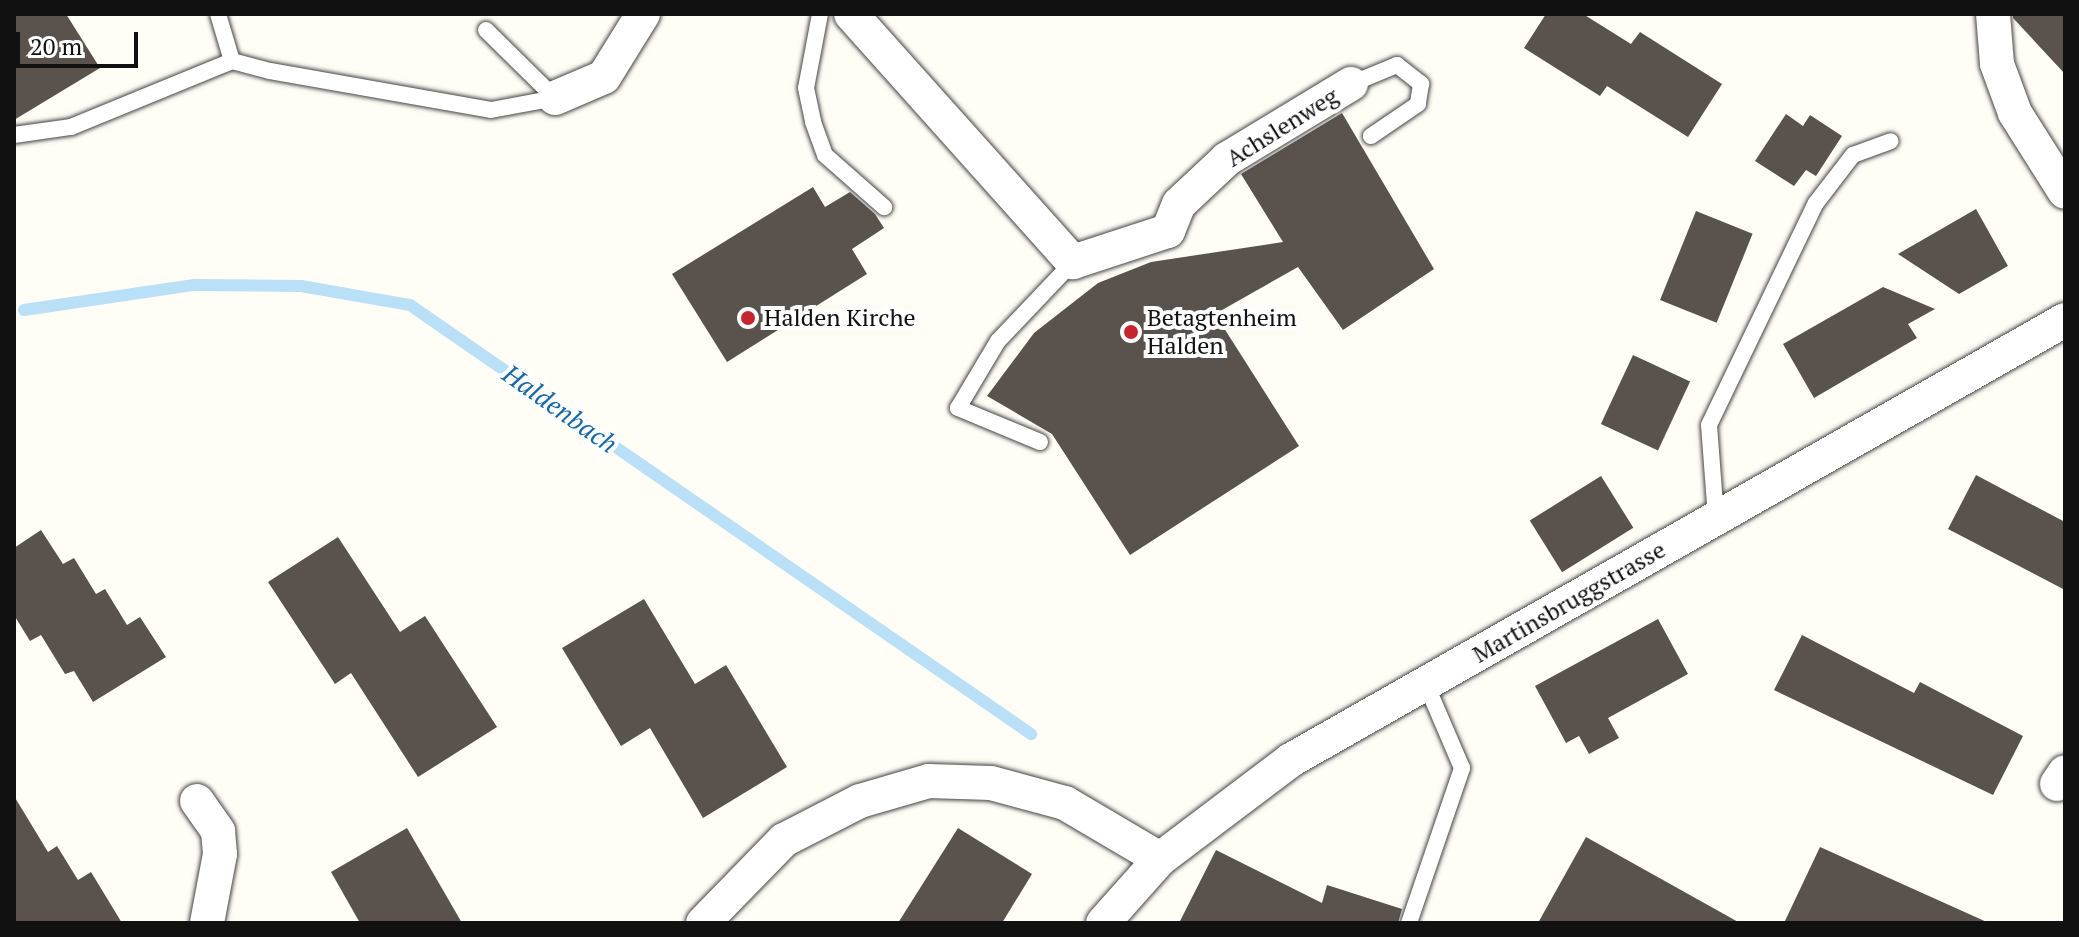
<!DOCTYPE html>
<html>
<head>
<meta charset="utf-8">
<style>
	body { margin:0 }
	#map { position:relative; width:2079px; height:937px; overflow:hidden; background:#fffdf5; font-family:"PT Serif",serif }
	div>[style] { position:absolute }
	.stream>* { height:12px; margin:-6px; padding:0 6px; transform-origin:6px; border-radius:6px; background:#b9e0f7 }
	.building>* { inset:0; background:#5a524d; transform-origin:0 0 }
	.roads { filter:drop-shadow(0 0 2px #444) drop-shadow(0 0 2px #444) }
	.lane>* { height:16px; margin:-8px; padding:0 8px; transform-origin:8px; border-radius:8px; background:#fff }
	.street>* { height:34px; margin:-17px; padding:0 17px; transform-origin:17px; border-radius:17px; background:#fff }
	.dots>* { width:22px; height:22px; translate:-50% -50%; box-sizing:border-box; border:4px solid #fff; border-radius:50% }
	span { translate:-50% -50%; white-space:nowrap; text-align:center; line-height:1.15; -webkit-text-stroke:8px #fff; paint-order:stroke }
	.street-label { font-size:24px; color:#111 }
	.poi-label { font-size:24px; color:#111 }
	.left { translate:0 -50%; text-align:left }
	.water-label { font-size:26px; color:#1768a6; font-style:italic }
	.frame { position:absolute; inset:0; border:16px solid #111; pointer-events:none }
	.scale { position:absolute; left:16px; top:32px; width:122px; height:36px; box-sizing:border-box; border:4px solid #111; border-top:0; padding-left:10px; font-size:24px; line-height:28px; white-space:nowrap; color:#111; -webkit-text-stroke:6px #fff; paint-order:stroke }
</style>
</head>
<body>
<div id="map">
	<div class="stream">
		<i style="left:24px;top:310px;width:172px;rotate:-8.4deg"></i>
		<i style="left:194px;top:285px;width:107px;rotate:0.5deg"></i>
		<i style="left:301px;top:286px;width:111px;rotate:9.9deg"></i>
		<i style="left:410px;top:305px;width:755px;rotate:34.64deg"></i>
	</div>
	<div class="building">
		<i style="clip-path:polygon(14px 14px,66px 14px,100px 68px,14px 120px)"></i>
		<i style="clip-path:polygon(1546px 14px,1583px 14px,1631px 44px,1640px 32px,1722px 84px,1688px 137px,1607px 86px,1600px 96px,1524px 48px)"></i>
		<i style="clip-path:polygon(2013px 14px,2065px 14px,2065px 74px,2013px 18px)"></i>
		<i style="clip-path:polygon(1342px 113px,1434px 269px,1343px 330px,1298px 267px,1215px 314px,1299px 446px,1130px 555px,1052px 434px,987px 396px,1034px 333px,1098px 283px,1151px 262px,1283px 242px,1241px 174px)"></i>
		<i style="clip-path:polygon(1786px 114px,1803px 126px,1810px 115px,1842px 136px,1816px 176px,1806px 170px,1794px 186px,1755px 161px)"></i>
		<i style="clip-path:polygon(813px 187px,825px 207px,850px 192px,875px 214px,884px 228px,852px 249px,867px 274px,727px 362px,672px 274px)"></i>
		<i style="clip-path:polygon(1976px 209px,2008px 266px,1959px 294px,1898px 254px)"></i>
		<i style="left:1696px;top:211px;width:61px;height:96px;rotate:22deg"></i>
		<i style="clip-path:polygon(1883px 287px,1935px 309px,1908px 324px,1917px 338px,1814px 398px,1783px 344px)"></i>
		<i style="left:1633px;top:355px;width:63px;height:76px;rotate:25deg"></i>
		<i style="clip-path:polygon(1976px 475px,2065px 522px,2065px 590px,1948px 529px)"></i>
		<i style="left:1601px;top:476px;width:61px;height:84px;rotate:58deg"></i>
		<i style="clip-path:polygon(41px 530px,63px 564px,74px 558px,96px 594px,105px 589px,127px 625px,140px 617px,166px 657px,93px 702px,74px 671px,65px 674px,41px 635px,30px 641px,14px 615px,14px 548px)"></i>
		<i style="clip-path:polygon(338px 537px,400px 632px,425px 616px,497px 727px,418px 777px,351px 673px,335px 684px,268px 582px)"></i>
		<i style="clip-path:polygon(644px 599px,695px 684px,726px 665px,787px 767px,703px 818px,650px 728px,621px 746px,562px 648px)"></i>
		<i style="clip-path:polygon(1658px 619px,1688px 674px,1608px 718px,1619px 738px,1589px 754px,1579px 736px,1566px 743px,1535px 686px)"></i>
		<i style="clip-path:polygon(1802px 635px,1914px 693px,1920px 682px,2023px 736px,1993px 795px,1774px 690px)"></i>
		<i style="clip-path:polygon(14px 796px,48px 852px,57px 846px,78px 880px,91px 872px,122px 923px,14px 923px)"></i>
		<i style="clip-path:polygon(407px 828px,462px 923px,360px 923px,331px 872px)"></i>
		<i style="clip-path:polygon(958px 828px,1032px 874px,1002px 923px,898px 923px)"></i>
		<i style="clip-path:polygon(1586px 837px,1740px 923px,1538px 923px)"></i>
		<i style="clip-path:polygon(1820px 847px,1989px 923px,1784px 923px)"></i>
		<i style="clip-path:polygon(1216px 850px,1322px 903px,1327px 885px,1402px 909px,1398px 923px,1179px 923px)"></i>
	</div>
	<div class="roads">
		<div class="lane">
			<i style="left:218px;top:14px;width:49px;rotate:73.4deg"></i>
			<i style="left:232px;top:61px;width:39px;rotate:15deg"></i>
			<i style="left:270px;top:71px;width:224px;rotate:10deg"></i>
			<i style="left:491px;top:110px;width:65px;rotate:-10.6deg"></i>
			<i style="left:820px;top:14px;width:75px;rotate:100.7deg"></i>
			<i style="left:806px;top:88px;width:35px;rotate:78deg"></i>
			<i style="left:813px;top:122px;width:35px;rotate:70deg"></i>
			<i style="left:825px;top:155px;width:79px;rotate:41.4deg"></i>
			<i style="left:486px;top:30px;width:97px;rotate:44.6deg"></i>
			<i style="left:1351px;top:84px;width:50px;rotate:-22.4deg"></i>
			<i style="left:1397px;top:65px;width:31px;rotate:38deg"></i>
			<i style="left:1421px;top:84px;width:20px;rotate:99deg"></i>
			<i style="left:1418px;top:104px;width:57px;rotate:145.8deg"></i>
			<i style="left:14px;top:135px;width:58px;rotate:-8deg"></i>
			<i style="left:71px;top:127px;width:174px;rotate:-22.3deg"></i>
			<i style="left:1040px;top:442px;width:89px;rotate:-157.5deg"></i>
			<i style="left:958px;top:408px;width:78px;rotate:-59.2deg"></i>
			<i style="left:998px;top:341px;width:109px;rotate:-46.5deg"></i>
			<i style="left:1716px;top:518px;width:93px;rotate:-94.3deg"></i>
			<i style="left:1709px;top:425px;width:246px;rotate:-64.3deg"></i>
			<i style="left:1816px;top:203px;width:61px;rotate:-52.4deg"></i>
			<i style="left:1853px;top:155px;width:40px;rotate:-20.2deg"></i>
			<i style="left:1409px;top:923px;width:164px;rotate:-71.1deg"></i>
			<i style="left:1462px;top:768px;width:91px;rotate:-113.2deg"></i>
		</div>
		<div class="street">
			<i style="left:851px;top:14px;width:333px;rotate:48.2deg"></i>
			<i style="left:1073px;top:262px;width:100px;rotate:-18.1deg"></i>
			<i style="left:1168px;top:231px;width:29px;rotate:-68deg"></i>
			<i style="left:1179px;top:204px;width:66px;rotate:-43.2deg"></i>
			<i style="left:1227px;top:159px;width:145px;rotate:-31.2deg"></i>
			<i style="left:1993px;top:14px;width:50px;rotate:85.4deg"></i>
			<i style="left:1997px;top:64px;width:52px;rotate:69.8deg"></i>
			<i style="left:2015px;top:113px;width:93px;rotate:57.7deg"></i>
			<i style="left:555px;top:98px;width:53px;rotate:-23.2deg"></i>
			<i style="left:604px;top:77px;width:74px;rotate:-58.2deg"></i>
			<i style="left:2057px;top:784px;width:14px;rotate:-56deg"></i>
			<i style="left:197px;top:801px;width:37px;rotate:55deg"></i>
			<i style="left:218px;top:831px;width:23px;rotate:85deg"></i>
			<i style="left:220px;top:854px;width:70px;rotate:100.7deg"></i>
			<i style="left:703px;top:923px;width:116px;rotate:-45.7deg"></i>
			<i style="left:784px;top:840px;width:85px;rotate:-27.2deg"></i>
			<i style="left:860px;top:801px;width:72px;rotate:-16.2deg"></i>
			<i style="left:929px;top:781px;width:62px;rotate:1.8deg"></i>
			<i style="left:991px;top:783px;width:77px;rotate:15.1deg"></i>
			<i style="left:1065px;top:803px;width:110px;rotate:30.5deg"></i>
			<i style="left:1103px;top:923px;width:86px;rotate:-48.3deg"></i>
			<i style="left:1160px;top:859px;width:164px;rotate:-37.1deg"></i>
			<i style="left:1291px;top:760px;width:890px;rotate:-29.62deg"></i>
		</div>
	</div>
	<div class="dots">
		<i style="left:748px;top:318px;background:#c4262e"></i>
		<i style="left:1131px;top:332px;background:#c4262e"></i>
	</div>
	<div class="street-label">
		<span style="left:1282px;top:127px;rotate:-32deg">Achslenweg</span>
		<span style="left:1569px;top:602px;rotate:-30deg">Martinsbruggstrasse</span>
	</div>
	<div class="poi-label">
		<span class="left" style="left:764px;top:318px">Halden Kirche</span>
		<span class="left" style="left:1147px;top:332px">Betagtenheim<br>Halden</span>
	</div>
	<div class="water-label">
		<span style="left:560px;top:409px;rotate:35deg">Haldenbach</span>
	</div>
	<div class="frame"></div>
	<div class="scale">20 m</div>
</div>
</body>
</html>
